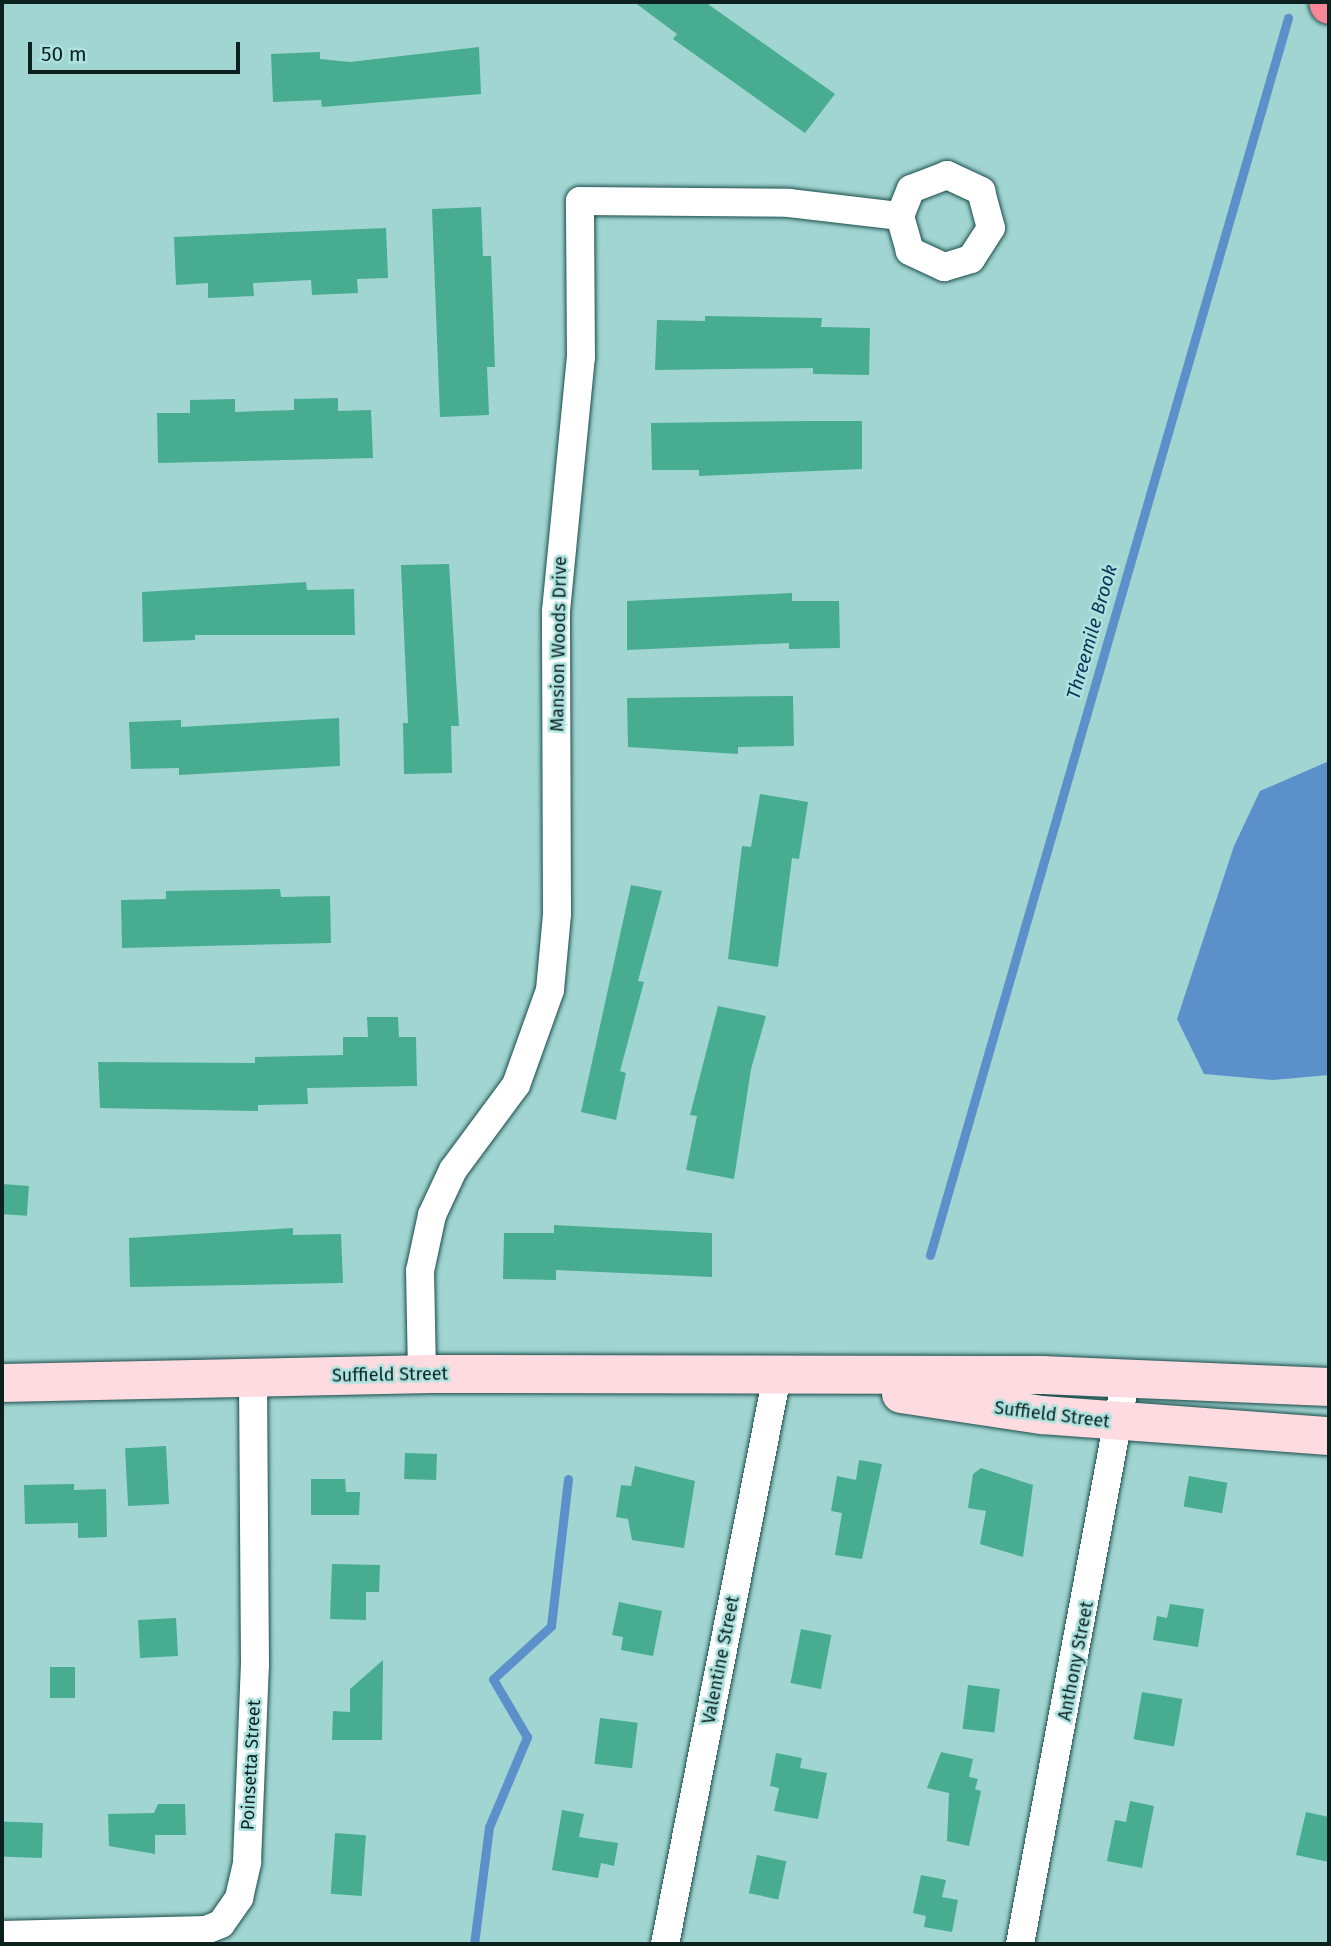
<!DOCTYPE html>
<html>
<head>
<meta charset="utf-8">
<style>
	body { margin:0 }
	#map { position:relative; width:1331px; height:1946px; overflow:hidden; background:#a1d5d2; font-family:"Fira Sans",sans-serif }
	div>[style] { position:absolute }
	.water>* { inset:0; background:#5c90ca }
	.stream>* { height:9px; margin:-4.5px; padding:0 4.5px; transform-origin:4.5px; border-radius:4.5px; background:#5c90ca }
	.building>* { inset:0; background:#47ac90; transform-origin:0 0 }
	.roads { filter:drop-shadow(0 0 2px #1a4d4b) drop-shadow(0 0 2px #1a4d4b) }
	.street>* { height:28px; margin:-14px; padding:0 14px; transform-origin:14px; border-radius:14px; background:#fff }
	.secondary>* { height:38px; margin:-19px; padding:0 19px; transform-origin:19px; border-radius:19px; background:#fddbe0 }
	.highway>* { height:38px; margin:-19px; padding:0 19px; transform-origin:19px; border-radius:19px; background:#f88898 }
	span { translate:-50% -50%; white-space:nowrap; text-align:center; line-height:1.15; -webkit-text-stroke:5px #ade2df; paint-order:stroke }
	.street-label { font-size:18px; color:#0c2020 }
	.water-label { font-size:19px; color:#0b3258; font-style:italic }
	.frame { position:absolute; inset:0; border:4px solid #0c2020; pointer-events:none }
	.scale { position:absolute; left:28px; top:42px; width:212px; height:32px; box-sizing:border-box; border:4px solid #0c2020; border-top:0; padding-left:9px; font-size:21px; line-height:24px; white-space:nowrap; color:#0c2020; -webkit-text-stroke:5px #ade2df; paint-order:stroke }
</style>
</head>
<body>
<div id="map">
	<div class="water">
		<i style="clip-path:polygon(1329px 761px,1329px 1075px,1273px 1080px,1204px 1074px,1177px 1019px,1234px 846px,1260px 791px)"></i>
	</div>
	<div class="stream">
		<i style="left:930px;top:1255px;width:1288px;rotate:-73.86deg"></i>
		<i style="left:474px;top:1944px;width:118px;rotate:-82.7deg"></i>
		<i style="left:489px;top:1827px;width:98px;rotate:-67.1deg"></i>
		<i style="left:527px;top:1737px;width:67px;rotate:-120.4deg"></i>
		<i style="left:493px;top:1679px;width:79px;rotate:-42.4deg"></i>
		<i style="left:551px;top:1626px;width:148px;rotate:-83.4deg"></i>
	</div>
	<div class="building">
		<i style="clip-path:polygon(634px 2px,705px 2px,835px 94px,805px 133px,673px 39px,677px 34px)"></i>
		<i style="clip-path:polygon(479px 47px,481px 94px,322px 107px,321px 100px,273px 102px,271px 54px,320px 52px,320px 59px,350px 62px)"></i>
		<i style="clip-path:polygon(481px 207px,483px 256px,491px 256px,495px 367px,487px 367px,489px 415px,440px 417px,432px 209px)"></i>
		<i style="clip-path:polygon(386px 228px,388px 278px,357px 279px,358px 293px,312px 295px,311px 280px,253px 283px,254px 296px,208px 298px,208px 283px,176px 285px,174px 237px)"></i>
		<i style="clip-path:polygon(705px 316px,822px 318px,821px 327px,870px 328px,869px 375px,813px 374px,813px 368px,655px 370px,657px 320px,705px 321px)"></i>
		<i style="clip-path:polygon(338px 398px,338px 411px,371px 410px,373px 458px,158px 463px,157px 413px,190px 413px,190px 400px,235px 399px,235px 412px,294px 410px,294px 399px)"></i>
		<i style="clip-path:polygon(810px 421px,862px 421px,862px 469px,699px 476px,699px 470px,652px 470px,651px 423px)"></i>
		<i style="clip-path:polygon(449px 564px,459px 726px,451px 726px,452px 773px,404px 774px,403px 723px,408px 723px,401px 565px)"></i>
		<i style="clip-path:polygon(306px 582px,307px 590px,354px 589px,355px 635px,195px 635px,195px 640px,143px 642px,142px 592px)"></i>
		<i style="clip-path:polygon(792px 593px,792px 601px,839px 601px,840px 648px,789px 649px,789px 643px,627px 650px,627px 601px)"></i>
		<i style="clip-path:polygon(793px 696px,794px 746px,738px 747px,738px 754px,628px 747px,627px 698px)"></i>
		<i style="clip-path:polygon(339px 718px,340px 766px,179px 775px,179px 768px,131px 769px,129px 722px,181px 720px,181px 727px)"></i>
		<i style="clip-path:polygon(760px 794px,808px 802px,799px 859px,792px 858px,778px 967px,728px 959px,742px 846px,751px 847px)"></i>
		<i style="clip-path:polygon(631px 885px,662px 891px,638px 981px,644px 982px,620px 1071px,626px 1073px,616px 1120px,581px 1112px)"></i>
		<i style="clip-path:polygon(280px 889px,281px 897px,330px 896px,331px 943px,122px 948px,121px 900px,166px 899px,166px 891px)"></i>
		<i style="clip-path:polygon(718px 1006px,766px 1016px,751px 1069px,734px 1179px,686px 1170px,697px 1116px,690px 1115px)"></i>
		<i style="clip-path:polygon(367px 1017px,398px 1017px,399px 1037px,416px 1037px,417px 1086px,307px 1088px,308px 1104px,258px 1105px,258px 1111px,100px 1108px,98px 1062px,255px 1063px,255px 1057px,343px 1055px,343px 1037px,368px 1037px)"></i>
		<i style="left:2px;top:1184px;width:27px;height:30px;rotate:4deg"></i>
		<i style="clip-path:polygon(554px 1225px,712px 1233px,712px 1277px,556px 1270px,556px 1280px,503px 1279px,504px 1233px,554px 1233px)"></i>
		<i style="clip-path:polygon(293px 1228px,293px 1235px,341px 1234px,343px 1283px,130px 1287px,129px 1238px)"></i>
		<i style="left:166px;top:1446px;width:58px;height:41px;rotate:87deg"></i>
		<i style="left:405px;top:1453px;width:32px;height:26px;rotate:2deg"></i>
		<i style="clip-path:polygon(859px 1460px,882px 1464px,862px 1559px,835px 1555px,842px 1513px,831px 1511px,837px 1476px,856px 1480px)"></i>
		<i style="clip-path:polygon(635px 1466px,695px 1481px,684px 1548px,632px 1540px,628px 1519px,616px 1517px,621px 1485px,631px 1486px)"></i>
		<i style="clip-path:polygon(981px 1468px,1033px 1485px,1023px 1557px,980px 1544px,986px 1511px,968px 1508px,973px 1474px)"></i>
		<i style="left:1189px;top:1476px;width:39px;height:31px;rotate:10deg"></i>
		<i style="clip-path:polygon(311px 1479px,345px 1479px,346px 1492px,360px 1492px,359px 1515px,311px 1515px)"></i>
		<i style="clip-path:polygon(74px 1484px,74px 1490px,106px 1489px,107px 1537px,78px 1538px,78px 1523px,25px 1524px,24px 1485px)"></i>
		<i style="clip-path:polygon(332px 1564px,380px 1565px,379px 1592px,366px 1592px,366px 1620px,330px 1619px)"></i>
		<i style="clip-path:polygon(619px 1602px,662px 1611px,653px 1656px,621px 1650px,623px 1637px,612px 1635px)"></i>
		<i style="clip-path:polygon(1170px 1604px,1204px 1609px,1198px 1647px,1153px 1640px,1157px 1616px,1167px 1618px)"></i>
		<i style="left:176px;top:1618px;width:38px;height:38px;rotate:87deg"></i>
		<i style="left:801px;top:1629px;width:31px;height:55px;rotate:11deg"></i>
		<i style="clip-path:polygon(383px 1660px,382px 1740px,332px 1740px,333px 1711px,350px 1712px,350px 1689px)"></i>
		<i style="left:50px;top:1667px;width:25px;height:31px"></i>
		<i style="left:968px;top:1685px;width:32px;height:44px;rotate:7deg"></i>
		<i style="left:1142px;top:1692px;width:41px;height:48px;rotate:10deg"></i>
		<i style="left:600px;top:1718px;width:38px;height:46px;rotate:7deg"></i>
		<i style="clip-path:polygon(941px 1752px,973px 1759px,969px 1777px,978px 1779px,975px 1789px,981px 1791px,969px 1846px,947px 1841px,949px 1793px,927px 1788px)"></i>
		<i style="clip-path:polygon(776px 1753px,802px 1758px,800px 1768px,827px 1773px,818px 1819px,774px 1811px,779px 1788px,770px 1786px)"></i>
		<i style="clip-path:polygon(1130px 1801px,1154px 1806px,1142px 1868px,1107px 1861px,1115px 1820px,1126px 1822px)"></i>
		<i style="clip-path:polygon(158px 1804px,185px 1804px,186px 1835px,155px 1835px,155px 1854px,109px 1846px,108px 1814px,154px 1813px)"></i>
		<i style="clip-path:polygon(562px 1810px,584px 1814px,579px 1837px,618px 1843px,614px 1866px,601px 1863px,598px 1878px,552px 1870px)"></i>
		<i style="clip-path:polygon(1306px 1812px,1329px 1817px,1329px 1862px,1296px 1855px)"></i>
		<i style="left:43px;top:1823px;width:35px;height:41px;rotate:92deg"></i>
		<i style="left:335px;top:1833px;width:31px;height:61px;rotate:4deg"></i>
		<i style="left:757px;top:1855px;width:30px;height:39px;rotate:12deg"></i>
		<i style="clip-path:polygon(921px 1875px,946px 1880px,942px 1897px,958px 1900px,952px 1932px,924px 1927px,926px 1916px,913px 1913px)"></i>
	</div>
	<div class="roads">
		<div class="street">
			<i style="left:422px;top:1374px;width:103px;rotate:-91.1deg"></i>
			<i style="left:420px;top:1271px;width:57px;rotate:-77.9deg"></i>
			<i style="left:432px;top:1215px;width:50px;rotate:-65deg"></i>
			<i style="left:453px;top:1170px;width:106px;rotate:-53.5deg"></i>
			<i style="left:516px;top:1085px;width:101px;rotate:-70.3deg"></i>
			<i style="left:550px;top:990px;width:76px;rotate:-84.7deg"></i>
			<i style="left:557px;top:914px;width:303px;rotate:-90.2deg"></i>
			<i style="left:556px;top:611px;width:255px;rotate:-84.4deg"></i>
			<i style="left:581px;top:357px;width:156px;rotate:-90.4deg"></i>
			<i style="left:580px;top:201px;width:209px;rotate:0.5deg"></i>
			<i style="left:789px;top:203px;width:112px;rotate:6.7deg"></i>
			<i style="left:900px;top:216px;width:29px;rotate:-68deg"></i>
			<i style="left:911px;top:189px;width:39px;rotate:-21deg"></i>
			<i style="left:947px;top:175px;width:38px;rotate:25deg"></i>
			<i style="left:981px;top:191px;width:38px;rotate:75deg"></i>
			<i style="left:991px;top:228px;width:37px;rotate:123deg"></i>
			<i style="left:971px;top:259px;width:28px;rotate:163deg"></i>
			<i style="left:944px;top:267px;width:38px;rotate:-155deg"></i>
			<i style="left:910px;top:251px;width:36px;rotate:-106deg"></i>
			<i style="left:2px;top:1935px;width:204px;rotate:-1.4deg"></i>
			<i style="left:206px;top:1930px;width:16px;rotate:-22deg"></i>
			<i style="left:221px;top:1924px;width:32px;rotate:-55deg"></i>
			<i style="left:239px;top:1898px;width:37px;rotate:-77deg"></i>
			<i style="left:247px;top:1862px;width:197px;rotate:-87.7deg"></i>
			<i style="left:255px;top:1665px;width:286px;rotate:-90.4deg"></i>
			<i style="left:665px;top:1944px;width:579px;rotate:-78.85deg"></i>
			<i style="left:1020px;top:1944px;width:577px;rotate:-79.41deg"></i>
		</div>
		<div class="secondary">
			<i style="left:2px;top:1383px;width:430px;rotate:-1.2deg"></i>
			<i style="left:432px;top:1374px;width:610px;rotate:0.09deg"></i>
			<i style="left:1042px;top:1375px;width:287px;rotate:2.4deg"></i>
			<i style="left:901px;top:1394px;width:143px;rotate:8.5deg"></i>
			<i style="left:1042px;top:1415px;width:288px;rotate:4.2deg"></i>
		</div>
		<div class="highway">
			<i style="left:1328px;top:2px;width:3px;rotate:72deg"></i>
		</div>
	</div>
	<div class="street-label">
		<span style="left:559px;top:644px;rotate:-89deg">Mansion Woods Drive</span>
		<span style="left:390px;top:1375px;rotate:-1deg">Suffield Street</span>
		<span style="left:1052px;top:1415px;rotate:7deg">Suffield Street</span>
		<span style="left:721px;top:1660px;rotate:-79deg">Valentine Street</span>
		<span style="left:1076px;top:1661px;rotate:-79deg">Anthony Street</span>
		<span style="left:251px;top:1765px;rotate:-87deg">Poinsetta Street</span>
	</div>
	<div class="water-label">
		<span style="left:1092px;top:632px;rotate:-74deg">Threemile Brook</span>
	</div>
	<div class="frame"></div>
	<div class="scale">50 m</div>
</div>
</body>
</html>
